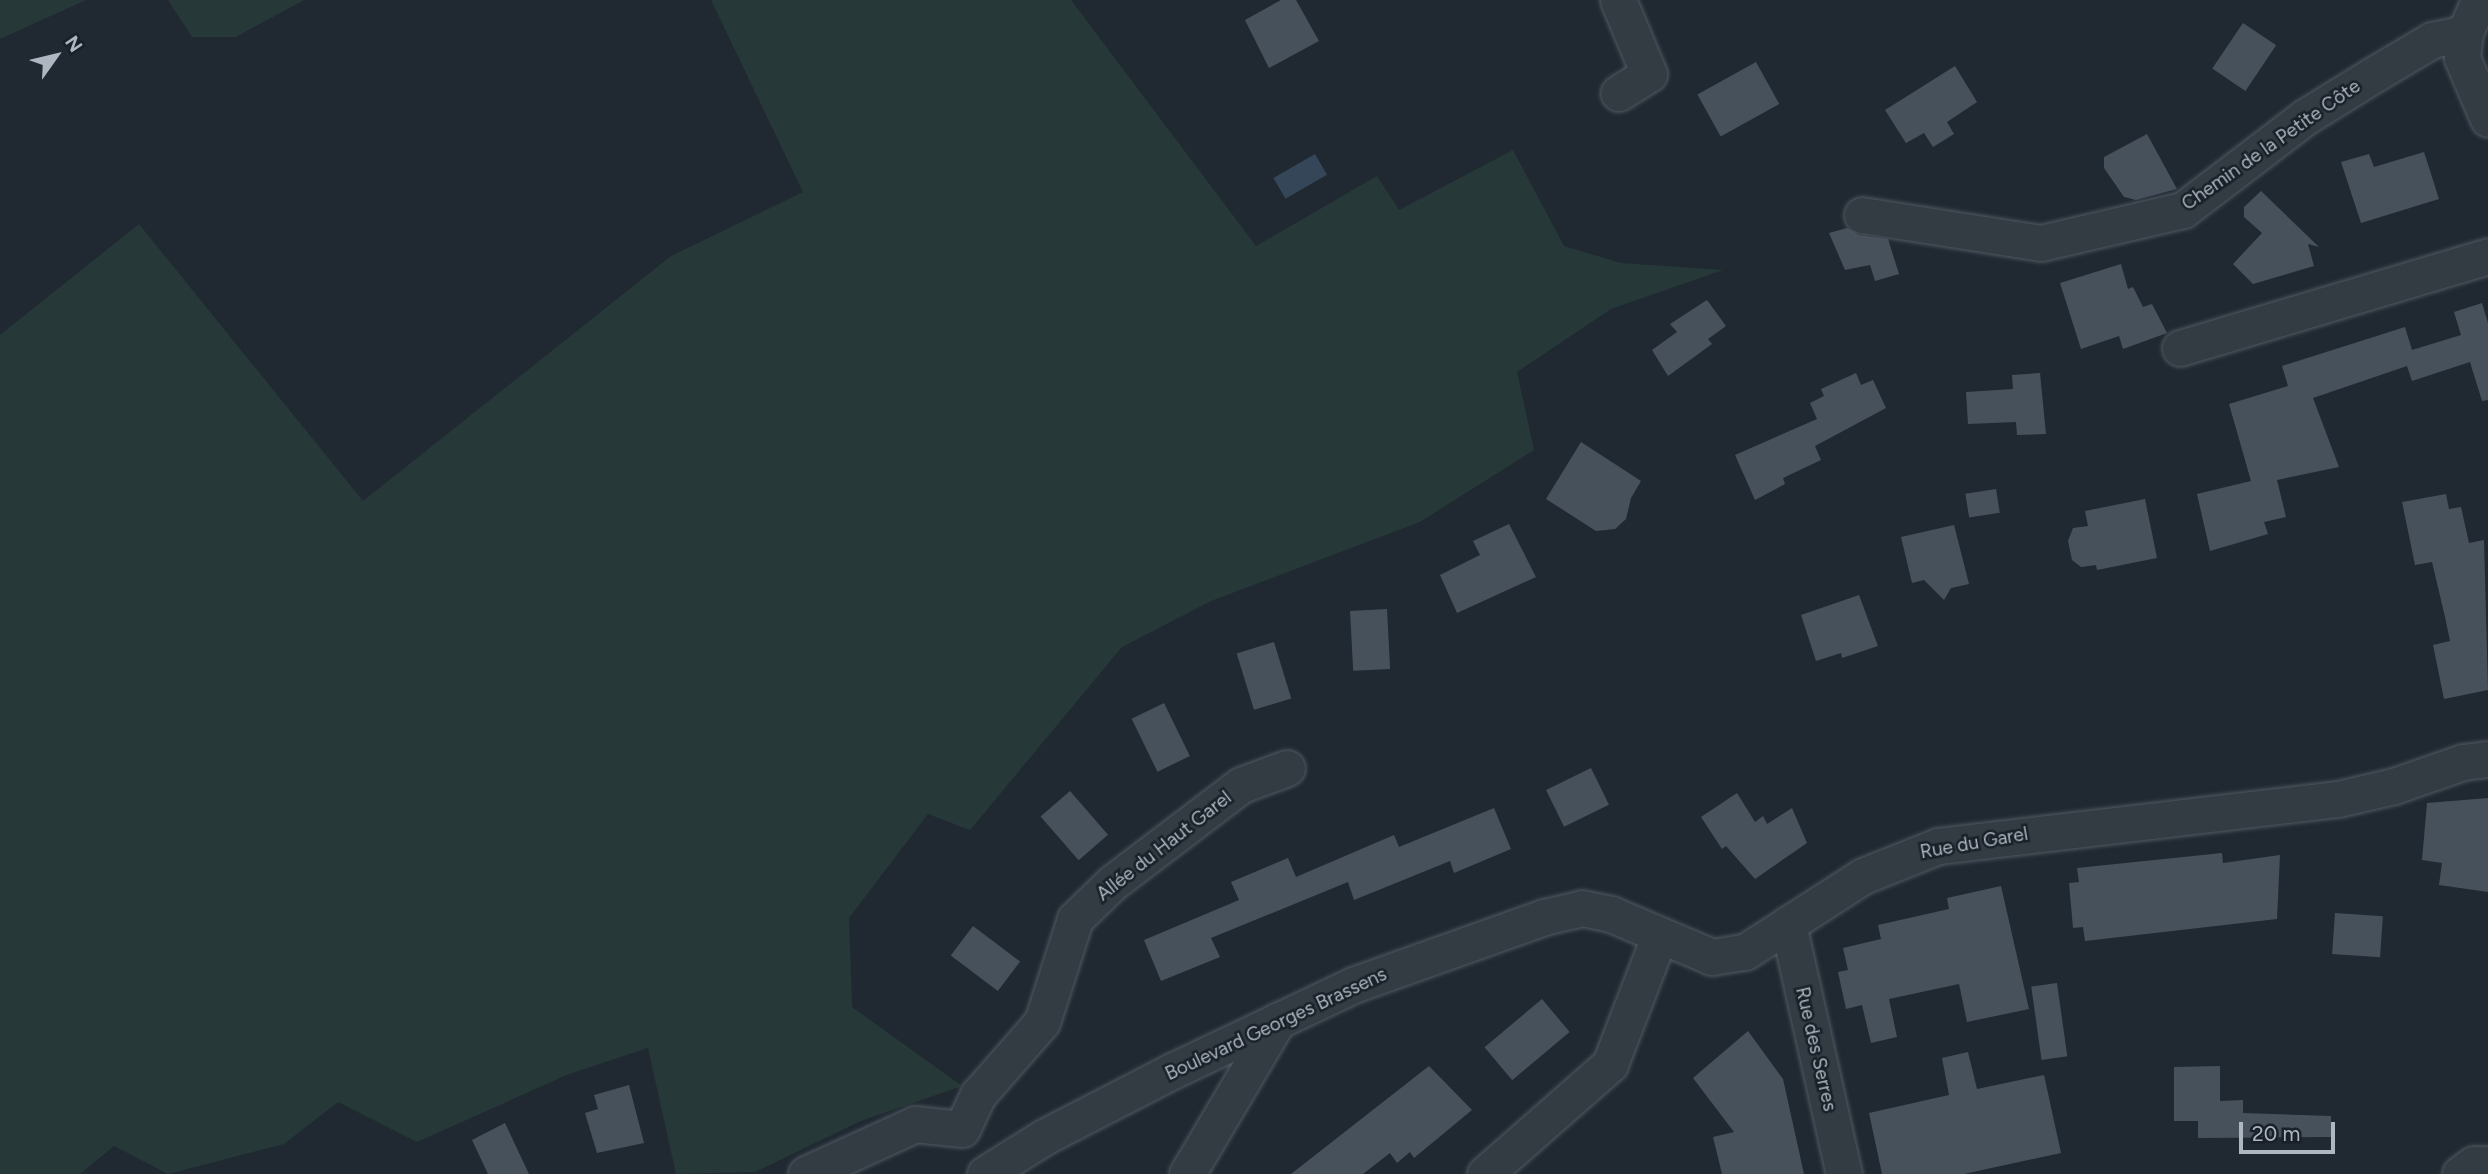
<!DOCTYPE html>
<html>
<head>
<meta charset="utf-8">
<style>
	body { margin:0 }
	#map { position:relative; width:2488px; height:1174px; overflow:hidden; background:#202932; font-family:Figtree,sans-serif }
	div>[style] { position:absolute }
	.green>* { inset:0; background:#263837 }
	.water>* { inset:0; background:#354658; transform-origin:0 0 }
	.building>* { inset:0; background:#47515c; transform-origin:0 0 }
	.roads { filter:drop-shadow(0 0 2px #515962) drop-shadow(0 0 2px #515962) }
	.minor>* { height:35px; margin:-17.5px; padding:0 17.5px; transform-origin:17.5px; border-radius:17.5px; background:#333b43 }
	span { translate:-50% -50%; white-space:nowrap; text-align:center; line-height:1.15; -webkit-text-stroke:5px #192028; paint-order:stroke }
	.street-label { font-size:19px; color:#adb6c1 }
	.north { position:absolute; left:21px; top:21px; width:70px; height:70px; -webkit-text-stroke:5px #192028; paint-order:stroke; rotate:56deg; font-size:19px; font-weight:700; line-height:28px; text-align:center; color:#adb6c1 }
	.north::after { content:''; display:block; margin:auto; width:24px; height:32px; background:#adb6c1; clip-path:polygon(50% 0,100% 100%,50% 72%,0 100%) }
	.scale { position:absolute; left:2239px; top:1122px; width:96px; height:32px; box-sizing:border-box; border:4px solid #adb6c1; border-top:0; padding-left:9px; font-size:21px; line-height:24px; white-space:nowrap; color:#adb6c1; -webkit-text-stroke:5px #192028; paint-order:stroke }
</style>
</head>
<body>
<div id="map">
	<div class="green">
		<i style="clip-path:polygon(0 0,86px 0,0 39px)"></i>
		<i style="clip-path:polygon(168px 0,304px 0,236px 37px,192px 37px)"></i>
		<i style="clip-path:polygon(711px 0,1071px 0,1256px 246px,1377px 176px,1399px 210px,1513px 150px,1564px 246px,1621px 263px,1723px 270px,1611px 309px,1517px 372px,1534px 450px,1420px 522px,1211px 601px,1122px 647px,970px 830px,928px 814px,849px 918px,852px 1007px,962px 1086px,861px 1121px,755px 1172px,676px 1174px,648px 1048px,569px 1074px,417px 1142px,338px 1102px,284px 1144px,168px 1174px,114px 1146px,80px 1174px,0 1174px,0 335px,139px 224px,363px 501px,671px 256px,803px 192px)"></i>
	</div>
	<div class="water">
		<i style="left:1315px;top:154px;width:24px;height:48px;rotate:60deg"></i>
	</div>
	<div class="building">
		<i style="clip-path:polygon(1281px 0,1296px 0,1319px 41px,1269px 68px,1245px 20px)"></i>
		<i style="left:2243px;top:23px;width:40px;height:55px;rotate:34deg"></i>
		<i style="left:1756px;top:62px;width:48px;height:67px;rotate:61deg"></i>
		<i style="clip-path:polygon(1955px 66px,1977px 102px,1947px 122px,1954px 134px,1933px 147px,1924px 133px,1906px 143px,1885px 110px)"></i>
		<i style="clip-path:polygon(2147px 134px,2177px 189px,2136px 200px,2124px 197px,2104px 168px,2104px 157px)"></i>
		<i style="clip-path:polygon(2424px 152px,2439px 199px,2361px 223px,2341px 162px,2369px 154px,2374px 167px)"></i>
		<i style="clip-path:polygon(2261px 191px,2319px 247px,2308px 244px,2314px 266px,2253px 284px,2233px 264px,2262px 233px,2244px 217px,2244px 207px)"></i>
		<i style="clip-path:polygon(1847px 228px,1859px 235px,1888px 239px,1899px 274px,1875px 281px,1870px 265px,1845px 270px,1829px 233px)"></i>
		<i style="clip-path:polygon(2121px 264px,2128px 289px,2133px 287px,2143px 307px,2152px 304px,2167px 333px,2123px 349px,2119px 336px,2081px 349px,2060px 283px)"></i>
		<i style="clip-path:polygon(1707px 300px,1726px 326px,1708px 339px,1712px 344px,1668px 376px,1652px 350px,1677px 332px,1670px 324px)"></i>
		<i style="clip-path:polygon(2482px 303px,2488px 323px,2488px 400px,2482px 401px,2470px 362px,2412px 381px,2407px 366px,2313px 398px,2339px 467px,2277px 480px,2286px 517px,2264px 522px,2268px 534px,2210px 551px,2197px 494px,2251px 481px,2229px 404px,2288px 386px,2282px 366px,2405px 327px,2412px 350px,2461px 335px,2454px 312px)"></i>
		<i style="clip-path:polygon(1856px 373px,1861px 385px,1873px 380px,1886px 408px,1815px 446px,1821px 460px,1783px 478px,1785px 484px,1755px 500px,1735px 455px,1817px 419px,1810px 403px,1824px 396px,1821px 389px)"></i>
		<i style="clip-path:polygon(2040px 373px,2046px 434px,2017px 435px,2016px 422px,1968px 424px,1966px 392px,2013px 389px,2012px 375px)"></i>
		<i style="clip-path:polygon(1581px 442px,1641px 481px,1631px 498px,1626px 519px,1615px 529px,1596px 531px,1546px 499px)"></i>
		<i style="left:1996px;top:489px;width:24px;height:31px;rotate:81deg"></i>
		<i style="clip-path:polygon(2446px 494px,2449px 509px,2461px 507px,2469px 543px,2484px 540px,2488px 690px,2444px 699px,2433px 645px,2450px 641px,2445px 617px,2432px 562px,2415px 565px,2402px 502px)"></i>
		<i style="clip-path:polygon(2145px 499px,2157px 558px,2097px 570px,2096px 565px,2081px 567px,2072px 560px,2068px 541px,2073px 528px,2088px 526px,2085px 511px)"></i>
		<i style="clip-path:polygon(1509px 524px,1536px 577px,1457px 613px,1440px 575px,1480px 555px,1473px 541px)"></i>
		<i style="clip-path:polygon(1954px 525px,1969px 584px,1951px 588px,1944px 600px,1924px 580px,1912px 583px,1901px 537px)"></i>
		<i style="clip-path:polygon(1859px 595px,1878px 646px,1842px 658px,1841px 653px,1816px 661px,1801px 615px)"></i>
		<i style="left:1387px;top:609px;width:60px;height:37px;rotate:87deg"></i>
		<i style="left:1274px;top:642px;width:59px;height:39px;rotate:73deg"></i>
		<i style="left:1164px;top:703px;width:59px;height:36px;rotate:64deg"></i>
		<i style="left:1591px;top:768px;width:41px;height:50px;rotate:64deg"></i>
		<i style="left:1070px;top:791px;width:58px;height:39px;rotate:49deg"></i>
		<i style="clip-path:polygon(1737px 793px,1755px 822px,1763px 816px,1767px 824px,1792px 808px,1807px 843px,1755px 879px,1726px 846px,1722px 849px,1701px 817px)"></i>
		<i style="clip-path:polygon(2488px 798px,2488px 892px,2439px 885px,2442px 863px,2422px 860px,2427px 803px)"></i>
		<i style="clip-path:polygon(1494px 808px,1511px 849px,1454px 873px,1450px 861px,1354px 900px,1348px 882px,1211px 938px,1220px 957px,1161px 981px,1144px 940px,1239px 900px,1231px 882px,1288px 858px,1296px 877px,1394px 835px,1399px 847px)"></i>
		<i style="clip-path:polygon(2222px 853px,2223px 863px,2280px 855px,2277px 919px,2085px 941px,2083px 927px,2073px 928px,2069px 883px,2079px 882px,2077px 868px)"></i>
		<i style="clip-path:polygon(2001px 886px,2029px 1009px,1967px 1022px,1959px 984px,1889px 999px,1897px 1037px,1871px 1043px,1862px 1005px,1846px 1009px,1838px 972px,1848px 970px,1843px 948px,1881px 939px,1878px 925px,1949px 909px,1947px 898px)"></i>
		<i style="left:2335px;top:913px;width:48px;height:41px;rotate:4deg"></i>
		<i style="left:973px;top:926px;width:59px;height:37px;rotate:37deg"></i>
		<i style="left:2057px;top:983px;width:74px;height:26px;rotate:82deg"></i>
		<i style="left:1542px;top:999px;width:43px;height:75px;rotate:50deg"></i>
		<i style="clip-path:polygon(1748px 1031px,1783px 1079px,1804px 1174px,1722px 1174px,1713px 1137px,1734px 1132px,1693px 1078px)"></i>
		<i style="clip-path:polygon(1968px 1052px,1977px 1089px,2044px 1075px,2061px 1153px,1964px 1174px,1882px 1174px,1869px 1113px,1949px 1095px,1942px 1058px)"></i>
		<i style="clip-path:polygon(1429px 1066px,1472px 1110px,1414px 1158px,1410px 1152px,1397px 1163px,1390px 1153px,1363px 1174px,1291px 1174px)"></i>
		<i style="clip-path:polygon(2220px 1066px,2220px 1101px,2243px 1100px,2243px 1113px,2331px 1116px,2331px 1137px,2198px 1138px,2198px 1121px,2174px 1121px,2174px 1067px)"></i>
		<i style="clip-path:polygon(629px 1085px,644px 1143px,597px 1153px,585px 1113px,598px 1109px,594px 1095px)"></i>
		<i style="clip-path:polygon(505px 1123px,529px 1174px,488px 1174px,472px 1140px)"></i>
	</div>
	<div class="roads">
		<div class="minor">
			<i style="left:1618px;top:0;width:80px;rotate:67.3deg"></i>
			<i style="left:1649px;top:74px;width:36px;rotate:148deg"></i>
			<i style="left:2479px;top:0;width:36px;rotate:113deg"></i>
			<i style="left:2465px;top:33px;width:25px;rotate:97deg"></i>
			<i style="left:2462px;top:58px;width:66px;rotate:66.9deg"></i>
			<i style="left:1862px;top:215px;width:181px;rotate:8.9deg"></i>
			<i style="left:2041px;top:243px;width:146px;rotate:-13.1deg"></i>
			<i style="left:2183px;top:210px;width:153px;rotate:-37.3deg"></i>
			<i style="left:2305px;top:117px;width:80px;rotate:-31.7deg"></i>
			<i style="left:2373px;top:75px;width:69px;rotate:-30.7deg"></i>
			<i style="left:2432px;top:40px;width:34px;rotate:-12deg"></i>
			<i style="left:2180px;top:348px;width:321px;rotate:-16.6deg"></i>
			<i style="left:1788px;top:924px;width:256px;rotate:77.4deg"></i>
			<i style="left:806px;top:1174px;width:120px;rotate:-24.6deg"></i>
			<i style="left:915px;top:1124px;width:47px;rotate:6.1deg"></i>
			<i style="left:962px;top:1129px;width:38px;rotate:-65deg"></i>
			<i style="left:978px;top:1095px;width:97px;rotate:-48.8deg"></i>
			<i style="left:1042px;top:1022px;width:108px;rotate:-72.2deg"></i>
			<i style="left:1075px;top:919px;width:52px;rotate:-44.2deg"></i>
			<i style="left:1112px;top:883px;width:162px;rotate:-37.2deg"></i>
			<i style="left:1241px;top:785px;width:49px;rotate:-20.3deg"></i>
			<i style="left:985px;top:1174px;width:70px;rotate:-32.1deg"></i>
			<i style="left:1044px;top:1137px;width:144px;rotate:-27.3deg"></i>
			<i style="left:1172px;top:1071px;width:200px;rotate:-25.4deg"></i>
			<i style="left:1353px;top:985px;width:203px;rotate:-19.6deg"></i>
			<i style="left:1544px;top:917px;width:39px;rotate:-13deg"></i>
			<i style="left:1582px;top:908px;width:30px;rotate:12deg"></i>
			<i style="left:1611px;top:914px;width:110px;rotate:23.1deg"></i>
			<i style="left:1712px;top:957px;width:33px;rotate:-9deg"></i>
			<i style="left:1745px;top:952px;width:140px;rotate:-32.8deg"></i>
			<i style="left:1863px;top:876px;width:81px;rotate:-21.8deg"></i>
			<i style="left:1938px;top:846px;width:403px;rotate:-6.7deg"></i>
			<i style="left:2338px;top:799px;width:57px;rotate:-13.1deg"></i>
			<i style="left:2394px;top:786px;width:73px;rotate:-19.2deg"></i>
			<i style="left:2463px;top:762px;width:25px;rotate:-7deg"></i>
			<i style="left:1187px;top:1174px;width:179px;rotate:-59.4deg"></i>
			<i style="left:1485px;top:1174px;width:167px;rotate:-41.3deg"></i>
			<i style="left:1610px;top:1064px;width:136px;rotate:-68.9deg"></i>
			<i style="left:2460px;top:1174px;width:17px;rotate:-36deg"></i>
			<i style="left:2474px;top:1164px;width:14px"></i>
		</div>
	</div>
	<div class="street-label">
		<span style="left:2271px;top:145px;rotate:-35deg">Chemin de la Petite Côte</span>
		<span style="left:1974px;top:843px;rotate:-10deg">Rue du Garel</span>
		<span style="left:1164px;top:846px;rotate:-38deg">Allée du Haut Garel</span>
		<span style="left:1276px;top:1024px;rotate:-25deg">Boulevard Georges Brassens</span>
		<span style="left:1816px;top:1049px;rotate:77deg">Rue des Serres</span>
	</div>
	<div class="north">N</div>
	<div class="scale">20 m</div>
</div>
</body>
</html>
